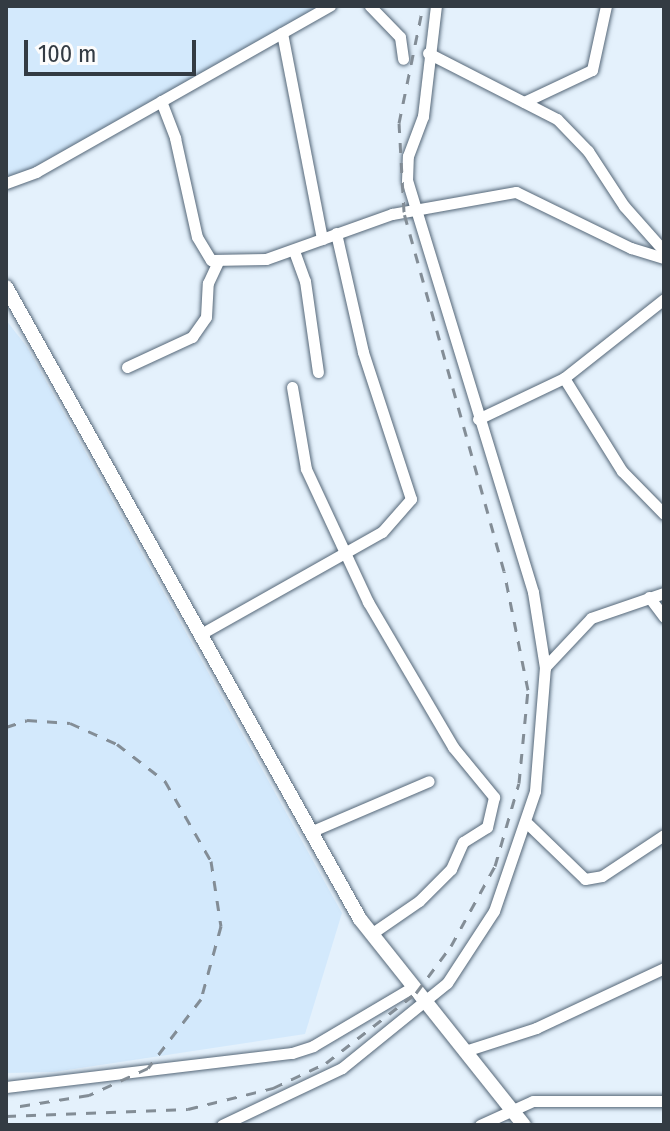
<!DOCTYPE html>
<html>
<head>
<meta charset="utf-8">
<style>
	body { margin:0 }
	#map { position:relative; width:670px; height:1131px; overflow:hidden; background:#e4f1fc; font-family:"Fira Sans Condensed",sans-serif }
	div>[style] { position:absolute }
	.built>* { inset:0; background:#d3e9fc }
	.roads { filter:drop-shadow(0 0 2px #556778) drop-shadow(0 0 2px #556778) }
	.minor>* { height:11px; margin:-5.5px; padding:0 5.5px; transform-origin:5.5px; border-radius:5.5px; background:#fff }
	.tertiary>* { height:14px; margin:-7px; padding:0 7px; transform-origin:7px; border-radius:7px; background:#fff }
	.rail>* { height:3px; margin-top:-1.5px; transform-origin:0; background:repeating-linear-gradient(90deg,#838d96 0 10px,transparent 0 20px) }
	span { translate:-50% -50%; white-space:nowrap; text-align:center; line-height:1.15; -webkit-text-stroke:6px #fcfcfc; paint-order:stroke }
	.frame { position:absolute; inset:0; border:8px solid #333b43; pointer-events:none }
	.scale { position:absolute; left:24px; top:40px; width:172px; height:36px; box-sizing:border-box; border:4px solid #333b43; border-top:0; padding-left:10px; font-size:24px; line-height:28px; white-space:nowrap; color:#333b43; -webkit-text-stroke:6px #fcfcfc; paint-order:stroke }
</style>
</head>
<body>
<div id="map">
	<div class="built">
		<i style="clip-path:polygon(6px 6px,325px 6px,6px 183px)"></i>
		<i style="clip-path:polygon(6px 320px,27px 347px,342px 913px,305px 1034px,54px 1072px,6px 1073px)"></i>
	</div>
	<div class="roads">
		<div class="minor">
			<i style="left:370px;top:6px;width:43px;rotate:45.9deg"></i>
			<i style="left:400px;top:37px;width:22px;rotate:82deg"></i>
			<i style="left:282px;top:33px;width:210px;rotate:79deg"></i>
			<i style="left:428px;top:53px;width:145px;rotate:27.1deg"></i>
			<i style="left:557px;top:119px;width:45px;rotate:45.9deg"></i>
			<i style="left:588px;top:151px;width:66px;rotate:56.8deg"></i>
			<i style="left:624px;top:206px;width:60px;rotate:48.4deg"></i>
			<i style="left:161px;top:101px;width:40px;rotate:69deg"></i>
			<i style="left:175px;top:138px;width:101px;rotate:77.5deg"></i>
			<i style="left:197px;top:237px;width:27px;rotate:59deg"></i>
			<i style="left:211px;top:260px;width:55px;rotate:-1deg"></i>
			<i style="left:266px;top:259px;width:134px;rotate:-19.7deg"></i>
			<i style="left:392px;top:214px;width:126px;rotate:-10.1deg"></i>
			<i style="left:516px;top:192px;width:128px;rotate:26deg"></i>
			<i style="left:631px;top:248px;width:34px;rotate:17deg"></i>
			<i style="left:524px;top:102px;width:75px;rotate:-25.2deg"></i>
			<i style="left:592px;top:70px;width:66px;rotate:-77.7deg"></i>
			<i style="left:6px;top:183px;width:32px;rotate:-20deg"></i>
			<i style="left:36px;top:172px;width:338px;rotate:-29.5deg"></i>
			<i style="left:294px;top:251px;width:32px;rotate:70deg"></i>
			<i style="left:305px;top:281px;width:92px;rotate:81.9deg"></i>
			<i style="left:127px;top:367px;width:72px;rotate:-24.8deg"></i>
			<i style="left:192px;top:337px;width:24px;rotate:-55deg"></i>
			<i style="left:206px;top:317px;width:34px;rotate:-87deg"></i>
			<i style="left:208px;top:283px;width:23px;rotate:-65deg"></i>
			<i style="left:564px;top:378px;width:110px;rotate:58.1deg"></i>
			<i style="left:622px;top:471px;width:60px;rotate:45.7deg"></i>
			<i style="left:292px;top:387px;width:83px;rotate:80.3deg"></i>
			<i style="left:306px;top:469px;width:147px;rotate:65deg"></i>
			<i style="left:368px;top:602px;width:168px;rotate:59.6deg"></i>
			<i style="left:453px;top:747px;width:65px;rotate:50.6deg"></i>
			<i style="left:494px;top:797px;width:31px;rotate:103deg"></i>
			<i style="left:487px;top:827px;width:28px;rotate:148deg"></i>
			<i style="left:463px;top:842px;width:30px;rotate:114deg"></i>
			<i style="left:451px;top:869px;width:45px;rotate:135deg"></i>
			<i style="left:419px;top:901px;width:58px;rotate:145.5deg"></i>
			<i style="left:478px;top:419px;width:95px;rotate:-25.5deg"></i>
			<i style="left:564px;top:378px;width:127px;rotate:-38.3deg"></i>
			<i style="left:649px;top:597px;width:25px;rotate:53deg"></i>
			<i style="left:199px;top:635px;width:210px;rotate:-29.4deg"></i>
			<i style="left:382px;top:532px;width:44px;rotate:-48.7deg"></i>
			<i style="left:411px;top:499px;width:155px;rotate:-108.1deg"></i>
			<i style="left:363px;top:352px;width:122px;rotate:-102.8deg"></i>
			<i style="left:545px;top:667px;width:67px;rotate:-46.8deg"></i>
			<i style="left:591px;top:618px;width:77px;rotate:-18.9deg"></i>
			<i style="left:528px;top:824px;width:79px;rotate:44deg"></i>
			<i style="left:585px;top:879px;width:17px;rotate:-10deg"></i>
			<i style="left:602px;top:876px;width:74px;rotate:-33.5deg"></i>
			<i style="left:310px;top:832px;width:129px;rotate:-23.2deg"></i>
			<i style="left:465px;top:1051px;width:75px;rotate:-17.9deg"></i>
			<i style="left:536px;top:1028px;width:141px;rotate:-25.1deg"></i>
			<i style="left:6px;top:1087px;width:288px;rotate:-6.8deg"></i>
			<i style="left:292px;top:1053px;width:22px;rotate:-18deg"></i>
			<i style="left:313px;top:1046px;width:114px;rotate:-30.6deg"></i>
			<i style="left:222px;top:1125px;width:133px;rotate:-25.4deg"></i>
			<i style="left:342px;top:1068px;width:135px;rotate:-39deg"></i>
			<i style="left:447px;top:983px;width:86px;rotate:-56.9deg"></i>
			<i style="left:494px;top:911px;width:127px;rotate:-71.1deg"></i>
			<i style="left:535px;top:791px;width:123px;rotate:-85.4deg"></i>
			<i style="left:545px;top:668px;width:77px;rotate:-99deg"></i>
			<i style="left:533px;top:592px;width:430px;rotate:-107deg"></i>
			<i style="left:407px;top:181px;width:25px;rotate:-88deg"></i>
			<i style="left:408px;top:156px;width:43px;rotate:-69.4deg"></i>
			<i style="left:423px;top:116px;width:111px;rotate:-83.3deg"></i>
			<i style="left:480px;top:1125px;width:58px;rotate:-24.4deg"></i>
			<i style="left:533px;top:1101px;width:131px"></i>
		</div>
		<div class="tertiary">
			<i style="left:6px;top:287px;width:724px;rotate:60.75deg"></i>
			<i style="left:360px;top:919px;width:263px;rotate:51.5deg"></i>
		</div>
	</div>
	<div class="rail">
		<i style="left:6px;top:727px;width:22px;rotate:-18deg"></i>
		<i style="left:27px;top:720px;width:43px;rotate:4deg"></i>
		<i style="left:70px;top:723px;width:51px;rotate:24.1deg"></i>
		<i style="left:117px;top:744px;width:61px;rotate:37.6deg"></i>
		<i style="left:165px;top:781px;width:92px;rotate:60.1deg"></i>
		<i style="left:211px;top:861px;width:66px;rotate:81.3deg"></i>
		<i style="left:221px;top:926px;width:76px;rotate:105.3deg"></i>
		<i style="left:201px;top:999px;width:87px;rotate:127.5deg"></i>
		<i style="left:148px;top:1068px;width:65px;rotate:155.4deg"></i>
		<i style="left:89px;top:1095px;width:76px;rotate:170.9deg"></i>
		<i style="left:6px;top:1116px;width:182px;rotate:-2.2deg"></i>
		<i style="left:188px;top:1109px;width:88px;rotate:-13.9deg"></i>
		<i style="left:273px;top:1088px;width:59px;rotate:-25.3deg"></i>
		<i style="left:326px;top:1063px;width:114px;rotate:-37.9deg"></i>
		<i style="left:416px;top:993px;width:59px;rotate:-53.3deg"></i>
		<i style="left:451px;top:946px;width:91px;rotate:-61.2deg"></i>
		<i style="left:495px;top:866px;width:86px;rotate:-73.9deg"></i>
		<i style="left:519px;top:783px;width:93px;rotate:-84.5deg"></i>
		<i style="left:528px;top:690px;width:121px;rotate:-101.4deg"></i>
		<i style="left:504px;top:571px;width:373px;rotate:-105.6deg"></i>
		<i style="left:404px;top:212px;width:89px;rotate:-93.2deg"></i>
		<i style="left:399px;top:123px;width:119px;rotate:-78.4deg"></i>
	</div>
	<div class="frame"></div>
	<div class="scale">100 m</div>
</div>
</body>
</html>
